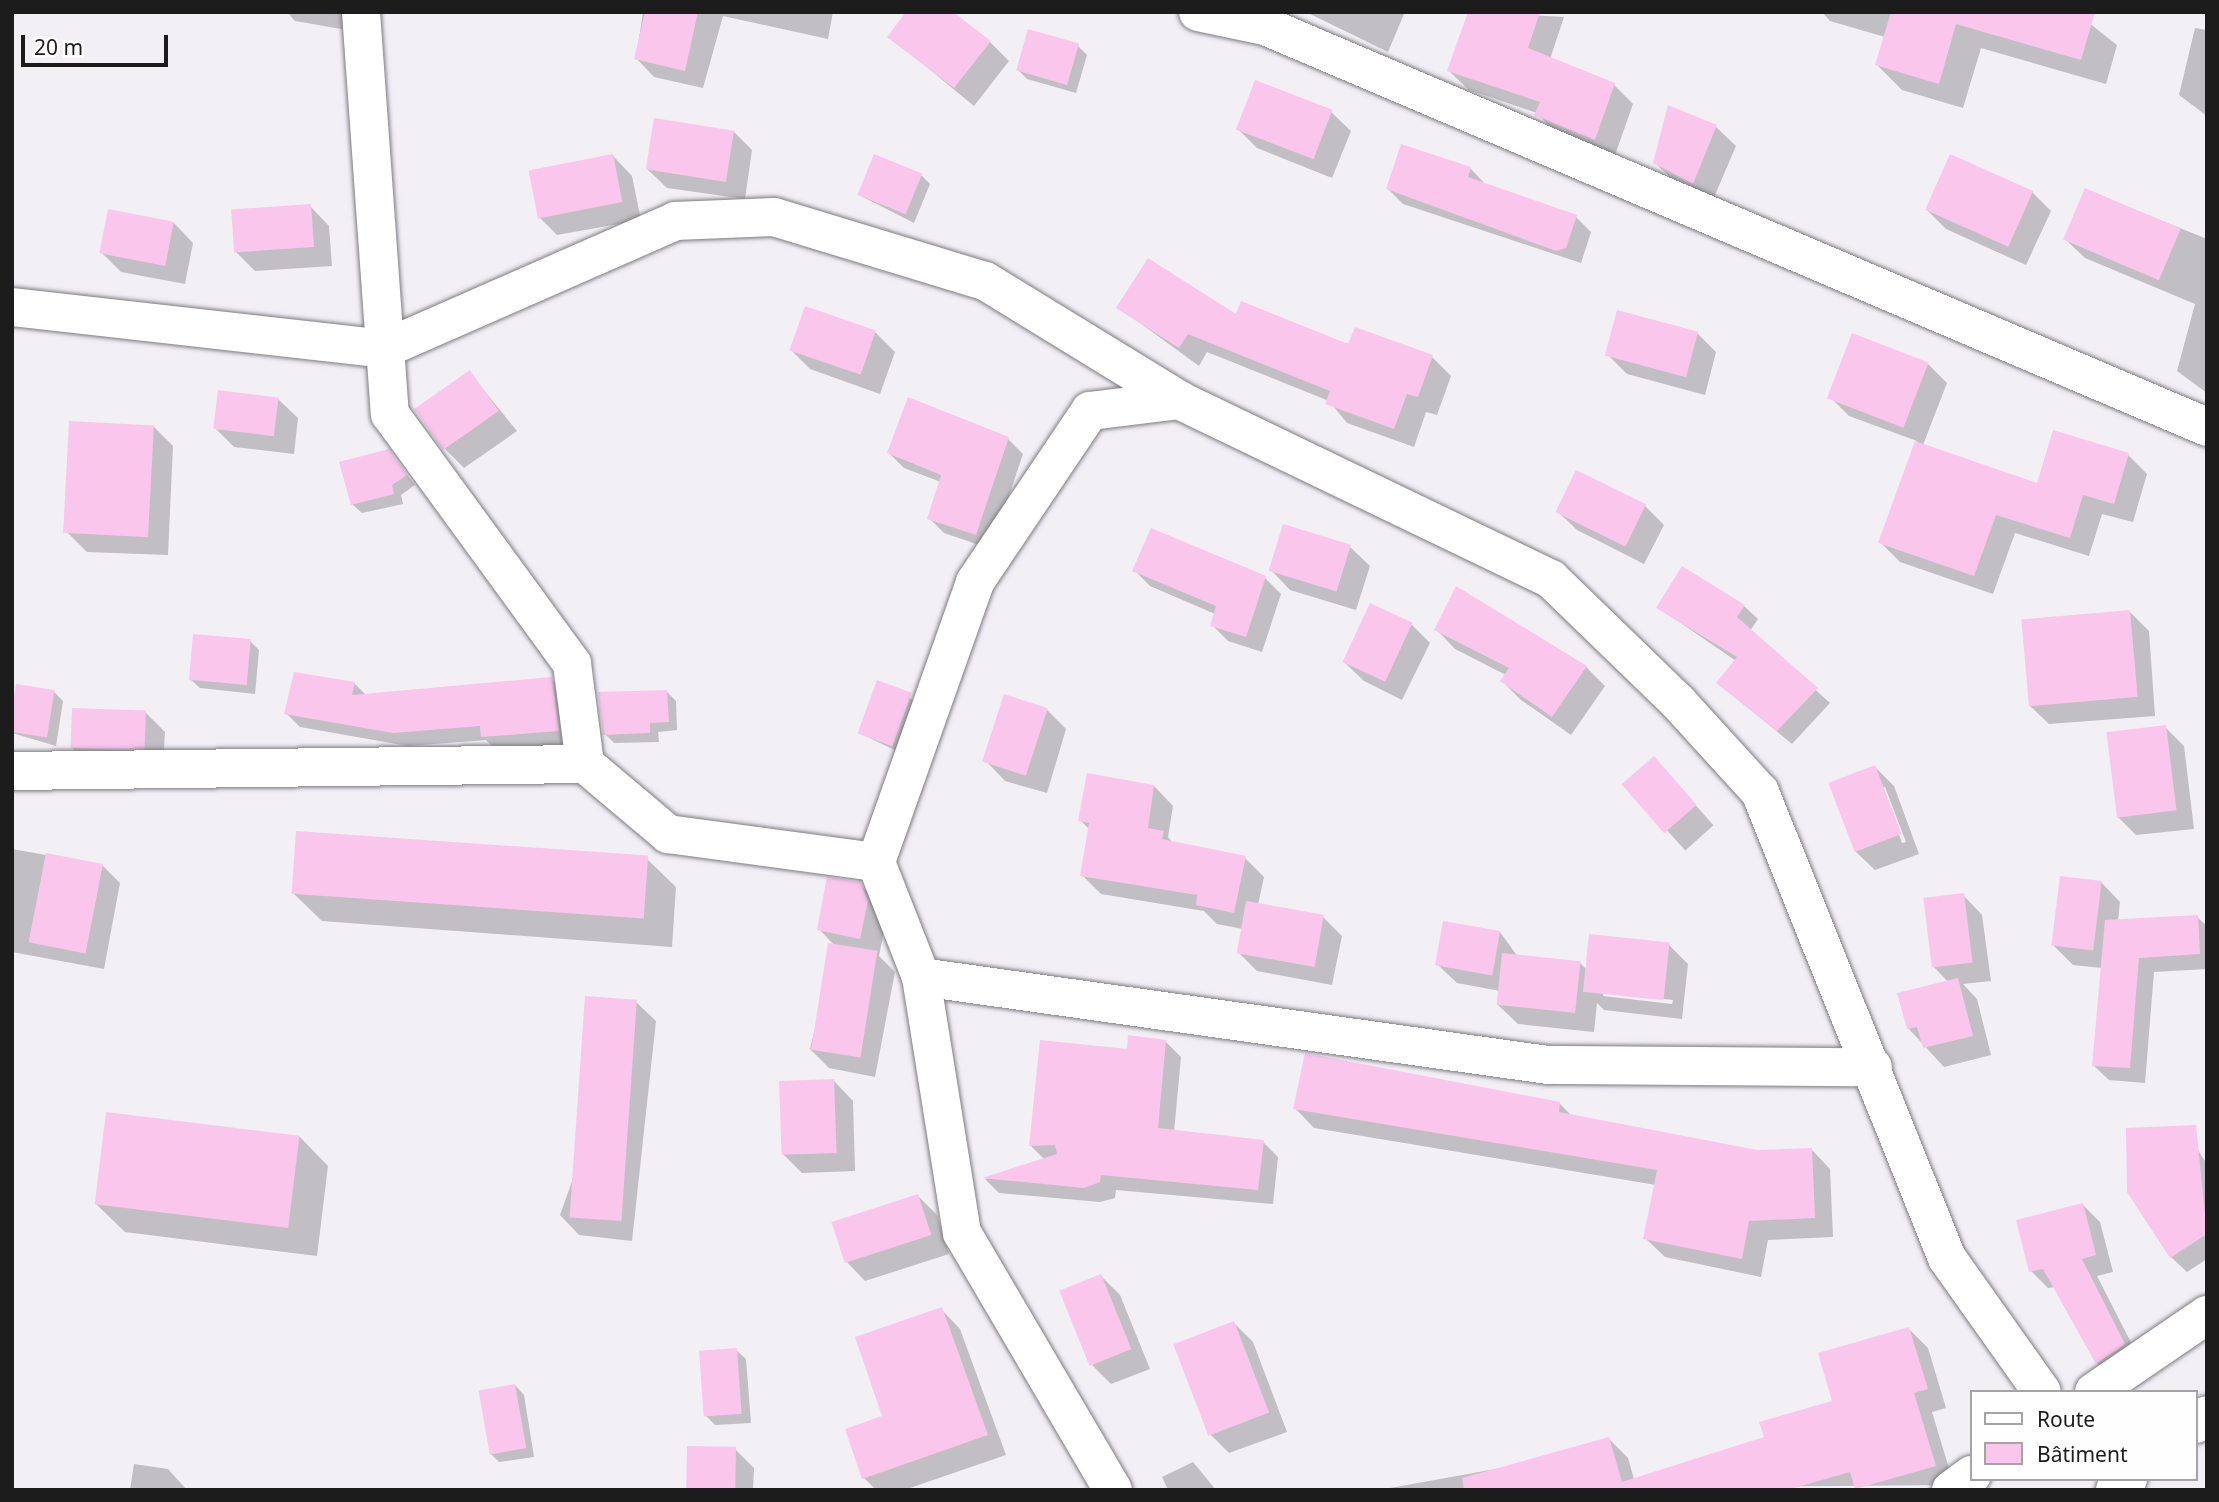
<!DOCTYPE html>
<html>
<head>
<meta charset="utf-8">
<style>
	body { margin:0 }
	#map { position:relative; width:2219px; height:1502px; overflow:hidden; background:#f2eff5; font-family:"Noto Sans",sans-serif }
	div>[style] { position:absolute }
	.shadow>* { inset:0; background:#0003; transform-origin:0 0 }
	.building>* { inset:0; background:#fac6ec; transform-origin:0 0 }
	.roads { filter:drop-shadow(0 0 2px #7d7b80) drop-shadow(0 0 2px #7d7b80) }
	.street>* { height:38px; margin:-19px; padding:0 19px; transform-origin:19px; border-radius:19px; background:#fff }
	.primary>* { height:38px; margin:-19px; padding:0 19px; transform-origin:19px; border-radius:19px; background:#fff }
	span { translate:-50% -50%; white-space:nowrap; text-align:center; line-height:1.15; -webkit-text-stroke:5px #fefeff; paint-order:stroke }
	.frame { position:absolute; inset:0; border:14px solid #1c1c1d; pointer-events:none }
	.legend { position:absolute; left:1970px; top:1390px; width:228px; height:91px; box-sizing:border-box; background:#fefeff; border:2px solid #a4a4a5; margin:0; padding:9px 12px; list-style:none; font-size:21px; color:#1c1c1d }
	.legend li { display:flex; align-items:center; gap:14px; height:35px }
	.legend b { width:35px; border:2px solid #a4a4a5 }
	.scale { position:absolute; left:21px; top:35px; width:147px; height:32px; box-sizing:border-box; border:4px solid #1c1c1d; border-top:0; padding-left:9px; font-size:21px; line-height:24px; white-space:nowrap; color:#1c1c1d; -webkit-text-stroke:5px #fefeff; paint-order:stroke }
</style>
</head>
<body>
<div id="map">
	<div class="shadow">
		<i style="clip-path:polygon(287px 12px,350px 12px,347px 30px,295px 21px)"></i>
		<i style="clip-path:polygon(643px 12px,833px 12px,828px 39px,723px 16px,703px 88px,654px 77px,636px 58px)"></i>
		<i style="clip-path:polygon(1306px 12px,1403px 12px,1404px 14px,1388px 52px)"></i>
		<i style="clip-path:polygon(1470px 12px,1564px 17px,1550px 59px,1614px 85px,1633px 104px,1614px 158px,1556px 134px,1537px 113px,1469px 90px,1449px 71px)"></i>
		<i style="clip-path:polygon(1822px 12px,2075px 12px,2117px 45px,2106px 84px,1981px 48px,1963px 108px,1902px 90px,1877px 65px,1885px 37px,1830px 21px)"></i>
		<i style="clip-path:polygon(2195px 28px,2207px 30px,2207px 116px,2179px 95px)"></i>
		<i style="clip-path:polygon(889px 36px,990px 42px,1009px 61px,974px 106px)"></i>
		<i style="clip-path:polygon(1078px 46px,1087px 55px,1076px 93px,1027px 79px,1018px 70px)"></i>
		<i style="clip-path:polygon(1256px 82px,1331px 112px,1351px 131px,1332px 178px,1257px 148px,1238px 129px)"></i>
		<i style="clip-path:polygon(1669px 108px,1716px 127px,1736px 146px,1712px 202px,1675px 182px,1655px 163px)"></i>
		<i style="clip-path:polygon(733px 131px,752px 150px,745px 199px,667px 188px,647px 169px)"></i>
		<i style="clip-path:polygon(613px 156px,632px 176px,641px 220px,557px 235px,538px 216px)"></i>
		<i style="clip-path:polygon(1470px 168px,1485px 184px,1576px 217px,1591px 232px,1581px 263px,1403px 204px,1388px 189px)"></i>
		<i style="clip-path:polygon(921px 175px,930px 184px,914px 223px,859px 195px)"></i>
		<i style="clip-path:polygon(2086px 190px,2207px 239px,2207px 393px,2177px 371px,2195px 304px,2085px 258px,2065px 239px)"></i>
		<i style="clip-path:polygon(2032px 192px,2051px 211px,2026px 265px,1946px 229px,1927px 210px)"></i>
		<i style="clip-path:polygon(310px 206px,329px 226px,332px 266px,255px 271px,236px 252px)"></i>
		<i style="clip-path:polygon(174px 223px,193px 243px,185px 284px,121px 272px,102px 253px)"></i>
		<i style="clip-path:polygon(1118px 307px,1432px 357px,1451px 376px,1437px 415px,1426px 412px,1414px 447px,1347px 423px,1329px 401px,1207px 352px,1199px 366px)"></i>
		<i style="clip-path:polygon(806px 308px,876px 333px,895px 352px,880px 394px,810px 369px,790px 349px)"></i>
		<i style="clip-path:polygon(1697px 333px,1716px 352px,1705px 395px,1627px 374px,1607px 354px)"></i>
		<i style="clip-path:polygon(1928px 364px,1947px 383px,1923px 445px,2038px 485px,2128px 455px,2147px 474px,2133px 522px,2102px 514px,2089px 556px,2015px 533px,1993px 594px,1900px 562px,1880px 542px,1917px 441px,1849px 416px,1830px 397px)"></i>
		<i style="clip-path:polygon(469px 372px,517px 431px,464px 468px,445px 449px)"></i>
		<i style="clip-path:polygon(278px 399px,298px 418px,294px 454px,234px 447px,215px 428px)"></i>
		<i style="clip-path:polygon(154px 427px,173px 446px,168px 555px,87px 552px,67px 532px)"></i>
		<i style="clip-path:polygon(1008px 439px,1023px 454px,991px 549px,944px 533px,929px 518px,941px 482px,904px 468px,889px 453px)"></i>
		<i style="clip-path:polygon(388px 451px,415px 485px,401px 495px,403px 504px,362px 513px,352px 504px)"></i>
		<i style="clip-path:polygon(1645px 506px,1664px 525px,1644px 564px,1577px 530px,1557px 511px)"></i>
		<i style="clip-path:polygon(1350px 547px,1370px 566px,1356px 610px,1290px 590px,1271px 570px)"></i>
		<i style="clip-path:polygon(1134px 570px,1265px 578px,1281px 594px,1262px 652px,1228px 641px,1212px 625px,1215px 614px,1150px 586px)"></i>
		<i style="clip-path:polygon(1744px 606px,1758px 619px,1750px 631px,1830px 703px,1792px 744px,1718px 683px,1736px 661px,1659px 608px)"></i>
		<i style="clip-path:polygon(2130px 612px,2149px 631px,2155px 716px,2049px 724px,2029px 705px)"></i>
		<i style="clip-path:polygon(1411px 624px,1430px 643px,1402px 700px,1364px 681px,1344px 662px)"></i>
		<i style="clip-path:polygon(1436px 629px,1586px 667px,1605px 686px,1571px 735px,1521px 700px,1502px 681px,1506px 675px,1455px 649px)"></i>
		<i style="clip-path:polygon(250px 641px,259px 650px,255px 694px,200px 688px,190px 679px)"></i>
		<i style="clip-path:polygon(295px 674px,354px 683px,366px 695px,551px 679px,565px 693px,572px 744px,496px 750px,486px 740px,408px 746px,300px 727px,286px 713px)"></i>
		<i style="clip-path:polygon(878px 682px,921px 704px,903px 754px,859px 733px)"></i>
		<i style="clip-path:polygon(17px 686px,54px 692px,63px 701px,56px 746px,12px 733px)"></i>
		<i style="clip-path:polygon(667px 692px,676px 701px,677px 730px,658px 732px,659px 742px,614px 743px,605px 734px)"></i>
		<i style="clip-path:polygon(1047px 710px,1066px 729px,1047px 793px,1005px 781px,986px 761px)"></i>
		<i style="clip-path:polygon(146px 713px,165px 732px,163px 766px,91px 767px,72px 748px)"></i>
		<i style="clip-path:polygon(2165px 727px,2184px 746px,2194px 829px,2136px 835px,2117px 816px)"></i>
		<i style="left:1654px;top:759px;width:89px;height:38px;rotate:48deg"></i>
		<i style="clip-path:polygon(evenodd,1875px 767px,1894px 786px,1919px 854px,1875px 870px,1855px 851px,1875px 767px,1882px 787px,1885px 787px,1906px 842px,1902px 843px,1882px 787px)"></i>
		<i style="clip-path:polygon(1154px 786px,1173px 806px,1168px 837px,1174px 844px,1245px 858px,1264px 877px,1258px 905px,1323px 917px,1342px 936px,1332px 985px,1257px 971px,1238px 952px,1243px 929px,1217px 924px,1204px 911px,1101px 894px,1082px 875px,1089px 829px,1080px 820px)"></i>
		<i style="clip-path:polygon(12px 849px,102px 865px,120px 883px,104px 969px,12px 952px)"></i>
		<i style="clip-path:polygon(647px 859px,676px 887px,672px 947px,322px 921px,293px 893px)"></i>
		<i style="clip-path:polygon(2101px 882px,2120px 902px,2118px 921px,2197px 917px,2207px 926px,2207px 969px,2154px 972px,2145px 1083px,2109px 1080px,2093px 1065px,2102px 968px,2073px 965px,2054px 946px)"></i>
		<i style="clip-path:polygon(859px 884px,879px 903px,886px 921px,879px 956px,895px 972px,875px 1077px,829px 1068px,810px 1049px,835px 946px,819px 929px)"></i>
		<i style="clip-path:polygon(1963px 895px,1982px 915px,1991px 981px,1963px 984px,1977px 999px,1991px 1055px,1944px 1067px,1908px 1028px,1948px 982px,1933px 966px)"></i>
		<i style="clip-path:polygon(evenodd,1500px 932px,1518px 957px,1580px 963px,1587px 970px,1669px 945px,1688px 964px,1682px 1019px,1604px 1010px,1597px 1003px,1594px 1032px,1518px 1024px,1498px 1005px,1500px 991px,1457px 983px,1437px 964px,1500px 932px,1603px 992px,1673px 1000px,1672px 1004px,1603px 996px,1603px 992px)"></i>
		<i style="clip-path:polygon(636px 1002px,656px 1021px,632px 1241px,579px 1235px,560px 1215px)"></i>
		<i style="clip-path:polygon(1165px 1041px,1181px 1057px,1174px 1132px,1263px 1142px,1278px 1157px,1273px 1204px,1116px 1190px,1115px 1198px,1100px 1202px,999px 1193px,985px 1179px,1045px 1160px,1031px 1146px,1129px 1050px)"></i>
		<i style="clip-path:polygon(834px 1081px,853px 1101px,855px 1171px,802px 1173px,783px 1154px)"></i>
		<i style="clip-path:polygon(1559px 1103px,1572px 1116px,1757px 1152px,1811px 1149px,1830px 1169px,1833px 1237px,1768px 1240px,1761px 1277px,1665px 1257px,1645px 1238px,1656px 1185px,1314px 1128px,1295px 1108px)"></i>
		<i style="clip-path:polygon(300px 1137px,328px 1166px,317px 1256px,125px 1232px,96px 1204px)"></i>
		<i style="clip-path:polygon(2194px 1144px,2207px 1164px,2207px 1259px,2187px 1272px,2171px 1257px)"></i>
		<i style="clip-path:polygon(918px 1196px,937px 1215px,949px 1254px,865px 1281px,846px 1261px)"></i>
		<i style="clip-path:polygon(2083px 1205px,2100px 1222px,2113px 1272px,2097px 1276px,2141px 1362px,2114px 1380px,2097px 1363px,2055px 1287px,2048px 1288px,2031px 1271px)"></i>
		<i style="clip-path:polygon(1101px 1276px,1120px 1295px,1150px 1369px,1111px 1384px,1092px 1365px)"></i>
		<i style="clip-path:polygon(941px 1309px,960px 1329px,1006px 1455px,904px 1490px,876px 1490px,864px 1478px)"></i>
		<i style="clip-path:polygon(1234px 1323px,1253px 1342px,1287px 1432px,1229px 1453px,1210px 1434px)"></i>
		<i style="clip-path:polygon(1909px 1329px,1928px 1348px,1946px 1408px,1932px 1412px,1954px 1485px,1379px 1490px,1512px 1466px,1609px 1439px,1628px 1458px,1634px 1479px,1766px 1438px,1835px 1402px)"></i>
		<i style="clip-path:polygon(736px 1350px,746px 1359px,751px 1423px,715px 1425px,706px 1416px)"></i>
		<i style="clip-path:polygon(515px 1385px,524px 1395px,534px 1457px,499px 1462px,490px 1453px)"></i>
		<i style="clip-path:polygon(735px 1449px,754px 1468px,753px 1490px,688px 1490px)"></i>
		<i style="clip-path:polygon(1193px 1462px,1216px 1490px,1168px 1490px,1162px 1477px)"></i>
		<i style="clip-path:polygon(134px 1464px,168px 1469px,187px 1490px,130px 1490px)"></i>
	</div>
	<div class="building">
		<i style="clip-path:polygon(645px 12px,698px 12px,685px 71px,634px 59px)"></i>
		<i style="clip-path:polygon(906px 12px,953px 12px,991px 41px,954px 88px,887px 37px)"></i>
		<i style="clip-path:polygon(1468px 12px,1540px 12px,1528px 48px,1615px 83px,1595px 140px,1534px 115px,1540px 102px,1447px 71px)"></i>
		<i style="clip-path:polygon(1891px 12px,2095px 12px,2081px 60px,1956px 24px,1939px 84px,1875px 65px)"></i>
		<i style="left:1028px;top:29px;width:53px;height:43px;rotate:16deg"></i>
		<i style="left:1255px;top:80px;width:83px;height:53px;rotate:21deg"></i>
		<i style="clip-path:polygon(1668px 105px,1717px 125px,1693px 184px,1653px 163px)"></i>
		<i style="left:654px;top:118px;width:81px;height:52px;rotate:9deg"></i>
		<i style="clip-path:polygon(1401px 144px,1471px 167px,1468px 177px,1577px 215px,1566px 248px,1556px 251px,1386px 189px)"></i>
		<i style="left:613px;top:154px;width:49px;height:86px;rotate:79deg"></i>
		<i style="left:874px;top:154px;width:52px;height:44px;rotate:22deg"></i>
		<i style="left:1950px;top:154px;width:91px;height:61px;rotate:24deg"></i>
		<i style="left:2085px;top:188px;width:104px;height:56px;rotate:23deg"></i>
		<i style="left:311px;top:204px;width:43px;height:80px;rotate:86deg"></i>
		<i style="left:108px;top:209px;width:67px;height:45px;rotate:11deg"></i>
		<i style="clip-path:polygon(1148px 258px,1236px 314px,1241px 301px,1348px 344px,1355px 327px,1433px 355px,1418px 397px,1407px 394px,1394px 429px,1325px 404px,1330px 391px,1188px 334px,1179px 348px,1116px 308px)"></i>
		<i style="left:805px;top:306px;width:75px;height:47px;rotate:19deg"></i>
		<i style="left:1617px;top:310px;width:84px;height:47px;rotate:15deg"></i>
		<i style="left:1852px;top:333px;width:82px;height:70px;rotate:21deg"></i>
		<i style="left:470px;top:370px;width:50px;height:68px;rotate:55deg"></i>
		<i style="left:218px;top:390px;width:61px;height:39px;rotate:7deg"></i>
		<i style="clip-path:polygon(908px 397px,1009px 437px,976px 535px,927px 519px,941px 475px,887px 453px)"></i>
		<i style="left:69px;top:421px;width:85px;height:112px;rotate:3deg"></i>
		<i style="clip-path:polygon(2053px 430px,2129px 453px,2114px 504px,2083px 495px,2070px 538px,1996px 515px,1974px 576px,1878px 543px,1915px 441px,2037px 483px)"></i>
		<i style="clip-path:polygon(389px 449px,407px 475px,392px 485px,394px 494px,351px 505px,339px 462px)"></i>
		<i style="left:1576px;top:470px;width:78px;height:47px;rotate:26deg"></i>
		<i style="left:1283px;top:524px;width:71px;height:49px;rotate:17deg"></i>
		<i style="clip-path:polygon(1151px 528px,1266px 576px,1246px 637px,1210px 626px,1216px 606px,1132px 571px)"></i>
		<i style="clip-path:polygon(1682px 566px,1745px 605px,1737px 617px,1818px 688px,1777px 731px,1716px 683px,1737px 657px,1656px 608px)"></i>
		<i style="clip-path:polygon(1456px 586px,1587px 666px,1552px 717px,1500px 681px,1509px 668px,1434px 630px)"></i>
		<i style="left:1370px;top:603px;width:47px;height:65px;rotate:25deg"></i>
		<i style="left:2130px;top:610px;width:87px;height:109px;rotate:85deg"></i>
		<i style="left:193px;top:634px;width:58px;height:46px;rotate:5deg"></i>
		<i style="clip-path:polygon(294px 672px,355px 682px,352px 695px,552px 677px,559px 731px,481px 737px,480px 726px,393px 733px,284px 714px)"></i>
		<i style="left:877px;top:680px;width:37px;height:57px;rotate:20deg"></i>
		<i style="left:16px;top:684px;width:39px;height:48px;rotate:9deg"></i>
		<i style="clip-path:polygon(667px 690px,669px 722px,650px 723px,650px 733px,603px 735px,598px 692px)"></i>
		<i style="left:1004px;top:694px;width:46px;height:71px;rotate:18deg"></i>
		<i style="left:72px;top:708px;width:74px;height:40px;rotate:2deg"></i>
		<i style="left:2166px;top:725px;width:86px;height:60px;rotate:83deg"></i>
		<i style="left:1654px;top:756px;width:65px;height:43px;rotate:49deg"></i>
		<i style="left:1875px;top:765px;width:74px;height:50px;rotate:69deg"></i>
		<i style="clip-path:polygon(1087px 773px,1154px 785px,1148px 828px,1164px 831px,1162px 839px,1246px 856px,1234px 913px,1196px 905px,1197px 895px,1080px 876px,1089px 823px,1078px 821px)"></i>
		<i style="left:296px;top:831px;width:353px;height:63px;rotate:4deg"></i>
		<i style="left:46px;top:853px;width:58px;height:91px;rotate:11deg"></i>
		<i style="left:2060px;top:876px;width:42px;height:70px;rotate:7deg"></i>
		<i style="clip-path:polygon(827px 877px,860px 882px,868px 901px,860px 939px,817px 930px)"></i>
		<i style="left:1964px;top:893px;width:70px;height:41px;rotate:83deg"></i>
		<i style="left:1246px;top:901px;width:79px;height:53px;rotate:10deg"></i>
		<i style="clip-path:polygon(2198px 915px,2200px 954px,2139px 958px,2130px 1068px,2092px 1066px,2105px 920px)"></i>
		<i style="left:1443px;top:921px;width:58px;height:45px;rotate:10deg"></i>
		<i style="left:1589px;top:934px;width:81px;height:58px;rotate:6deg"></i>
		<i style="left:828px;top:943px;width:50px;height:108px;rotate:9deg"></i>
		<i style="left:1502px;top:953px;width:79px;height:52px;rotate:6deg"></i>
		<i style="clip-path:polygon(1958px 978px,1973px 1036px,1923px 1048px,1917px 1027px,1907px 1029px,1897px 993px)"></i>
		<i style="left:585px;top:996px;width:52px;height:222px;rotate:4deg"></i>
		<i style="clip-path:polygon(1128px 1035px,1166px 1040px,1158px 1128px,1264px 1140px,1258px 1190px,1101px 1175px,1100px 1182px,1084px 1188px,982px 1178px,1057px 1154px,1055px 1145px,1029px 1146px,1040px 1040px,1127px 1049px)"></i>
		<i style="clip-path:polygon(1305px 1053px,1560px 1102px,1559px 1112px,1757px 1150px,1812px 1148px,1815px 1218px,1749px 1221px,1742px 1259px,1643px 1239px,1657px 1170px,1293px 1109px)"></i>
		<i style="left:834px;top:1079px;width:74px;height:55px;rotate:88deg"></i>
		<i style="left:106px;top:1112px;width:195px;height:93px;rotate:7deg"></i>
		<i style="clip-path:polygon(2196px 1125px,2207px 1234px,2170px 1258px,2127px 1192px,2126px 1128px)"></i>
		<i style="left:918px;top:1194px;width:43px;height:91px;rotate:72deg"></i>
		<i style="clip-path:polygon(2083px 1203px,2096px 1255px,2082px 1259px,2125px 1344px,2096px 1364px,2043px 1269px,2029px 1272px,2016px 1220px)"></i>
		<i style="left:1101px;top:1274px;width:81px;height:45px;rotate:68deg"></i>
		<i style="clip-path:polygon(942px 1307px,988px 1435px,862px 1479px,845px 1429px,882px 1416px,855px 1337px)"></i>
		<i style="left:1234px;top:1321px;width:98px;height:65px;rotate:69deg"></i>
		<i style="clip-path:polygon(1909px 1327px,1928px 1389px,1914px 1393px,1936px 1466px,1855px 1489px,1850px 1472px,1787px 1490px,1464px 1490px,1462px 1478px,1609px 1437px,1622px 1482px,1764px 1437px,1759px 1422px,1832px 1401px,1818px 1353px)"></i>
		<i style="left:737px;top:1348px;width:66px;height:38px;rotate:86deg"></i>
		<i style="left:515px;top:1384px;width:65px;height:37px;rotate:80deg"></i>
		<i style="left:687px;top:1446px;width:49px;height:44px;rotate:1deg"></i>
	</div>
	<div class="roads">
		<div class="street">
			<i style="left:361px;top:12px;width:403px;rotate:85.9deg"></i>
			<i style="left:390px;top:414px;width:309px;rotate:53.9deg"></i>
			<i style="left:572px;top:664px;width:101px;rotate:82.6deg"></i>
			<i style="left:1198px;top:12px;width:68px;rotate:11.8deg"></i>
			<i style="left:1265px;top:26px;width:1024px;rotate:23.06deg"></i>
			<i style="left:12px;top:307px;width:374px;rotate:6.4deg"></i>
			<i style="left:384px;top:349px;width:318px;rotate:-23.7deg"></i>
			<i style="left:675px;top:221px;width:99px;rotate:-2.3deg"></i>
			<i style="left:774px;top:217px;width:220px;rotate:16.9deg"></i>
			<i style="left:985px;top:281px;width:228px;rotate:31.5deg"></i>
			<i style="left:12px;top:771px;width:573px;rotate:-0.7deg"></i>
			<i style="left:585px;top:764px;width:109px;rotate:40.1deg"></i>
			<i style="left:668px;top:834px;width:210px;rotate:7.7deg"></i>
			<i style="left:921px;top:977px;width:633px;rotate:7.99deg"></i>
			<i style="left:1548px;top:1065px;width:325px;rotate:0.4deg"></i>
			<i style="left:1113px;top:1490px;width:298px;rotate:-120.4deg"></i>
			<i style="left:962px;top:1233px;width:259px;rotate:-99.1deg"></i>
			<i style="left:921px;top:977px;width:123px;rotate:-111.4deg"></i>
			<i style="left:876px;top:862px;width:297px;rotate:-70.5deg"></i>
			<i style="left:975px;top:582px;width:206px;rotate:-56.1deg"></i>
			<i style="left:1090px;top:411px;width:90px;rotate:-7deg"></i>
			<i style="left:1179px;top:400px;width:413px;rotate:25.7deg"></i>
			<i style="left:1551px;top:579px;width:177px;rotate:44.1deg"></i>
			<i style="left:1678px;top:702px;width:122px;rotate:47.7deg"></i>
			<i style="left:1760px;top:792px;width:502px;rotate:68.14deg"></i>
			<i style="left:1947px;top:1258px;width:164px;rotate:54.7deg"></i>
		</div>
		<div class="primary">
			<i style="left:2094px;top:1392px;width:137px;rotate:-34.3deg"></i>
			<i style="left:2196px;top:1424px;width:14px;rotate:-39deg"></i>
			<i style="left:1951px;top:1490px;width:26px;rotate:-36deg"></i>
			<i style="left:2115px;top:1490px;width:17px;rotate:-40deg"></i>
		</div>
	</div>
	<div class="frame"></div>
	<ul class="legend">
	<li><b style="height:9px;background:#fff"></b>Route</li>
	<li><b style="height:19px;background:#fac6ec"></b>Bâtiment</li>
	</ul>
	<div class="scale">20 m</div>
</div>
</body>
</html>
